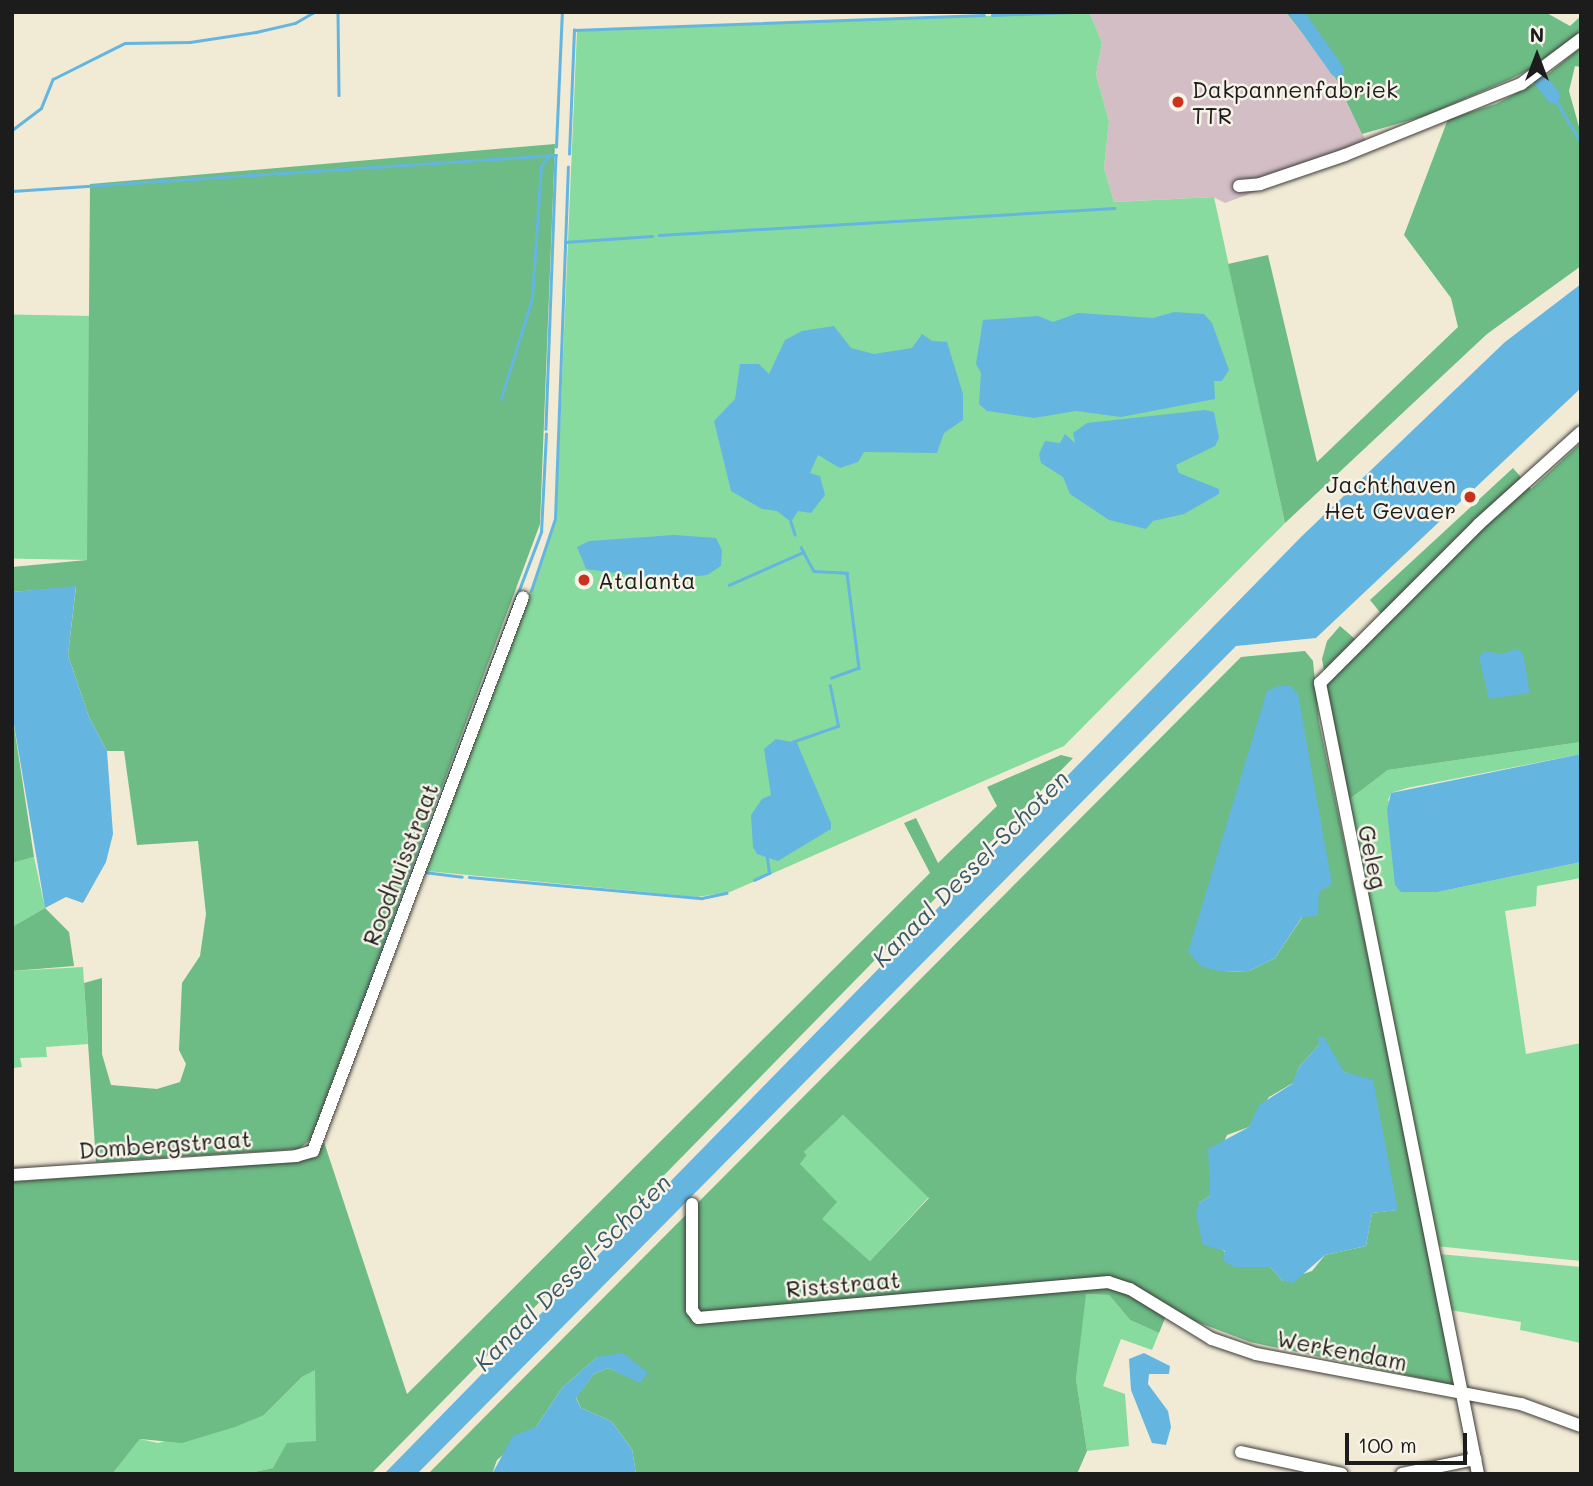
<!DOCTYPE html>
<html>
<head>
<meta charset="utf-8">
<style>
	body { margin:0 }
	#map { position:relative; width:1593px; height:1486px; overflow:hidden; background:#f1ead5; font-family:Mali,sans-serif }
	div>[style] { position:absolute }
	.industrial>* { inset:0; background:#d2bec4 }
	.green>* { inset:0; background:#87db9e; transform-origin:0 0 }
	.forest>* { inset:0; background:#6dbb85 }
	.water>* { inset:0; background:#64b6e0 }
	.stream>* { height:2.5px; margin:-1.25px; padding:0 1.25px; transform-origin:1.25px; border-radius:1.25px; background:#64b6e0 }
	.river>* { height:14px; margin:-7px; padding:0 7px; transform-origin:7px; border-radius:7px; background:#64b6e0 }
	.roads { filter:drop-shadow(0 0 2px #3c3b38) drop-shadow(0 0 2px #3c3b38) }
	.minor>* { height:12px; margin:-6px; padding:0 6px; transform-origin:6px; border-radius:6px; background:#fff }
	.dots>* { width:19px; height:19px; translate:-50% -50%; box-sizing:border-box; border:4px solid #f7f3e8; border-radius:50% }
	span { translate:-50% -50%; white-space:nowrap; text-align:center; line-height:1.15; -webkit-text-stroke:5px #f7f3e8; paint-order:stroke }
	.poi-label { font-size:23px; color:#1c1c1c }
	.left { translate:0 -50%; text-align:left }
	.right { translate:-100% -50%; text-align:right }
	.street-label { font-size:23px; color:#1c1c1c }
	.water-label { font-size:24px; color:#395a6a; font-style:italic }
	.frame { position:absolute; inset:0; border:14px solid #1c1c1c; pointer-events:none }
	.north { position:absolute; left:1502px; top:21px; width:70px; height:70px; -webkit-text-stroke:5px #f7f3e8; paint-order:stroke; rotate:0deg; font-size:19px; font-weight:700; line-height:28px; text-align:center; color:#1c1c1c }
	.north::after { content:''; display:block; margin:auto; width:24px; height:32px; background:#1c1c1c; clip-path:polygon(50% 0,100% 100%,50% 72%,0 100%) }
	.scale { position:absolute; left:1345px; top:1433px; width:122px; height:32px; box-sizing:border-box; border:4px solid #1c1c1c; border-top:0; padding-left:9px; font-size:21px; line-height:24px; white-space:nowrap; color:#1c1c1c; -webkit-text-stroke:5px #f7f3e8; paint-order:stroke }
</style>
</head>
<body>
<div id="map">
	<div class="industrial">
		<i style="clip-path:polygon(1089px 12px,1286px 12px,1333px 73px,1370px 149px,1225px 203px,1213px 197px,1114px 202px,1104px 168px,1109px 121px,1096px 75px,1102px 42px)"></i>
	</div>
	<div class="green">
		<i style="clip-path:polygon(1089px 12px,1102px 42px,1096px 75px,1109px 121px,1104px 168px,1114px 202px,1214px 197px,1285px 523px,1064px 746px,730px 892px,697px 897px,426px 871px,556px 521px,577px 31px)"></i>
		<i style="left:92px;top:316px;width:244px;height:80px;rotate:91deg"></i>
		<i style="clip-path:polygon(1581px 742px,1581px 754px,1407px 788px,1391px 793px,1388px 800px,1438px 892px,1581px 862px,1581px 878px,1537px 886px,1536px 906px,1505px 911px,1526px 1054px,1581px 1043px,1581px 1261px,1435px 1246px,1347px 801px,1388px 770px)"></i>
		<i style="clip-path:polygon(34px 857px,45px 908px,12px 927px,12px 863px)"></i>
		<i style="clip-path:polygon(83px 967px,88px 1044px,46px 1047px,47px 1057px,20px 1058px,22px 1067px,12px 1068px,12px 971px)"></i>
		<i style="clip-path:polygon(843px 1115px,929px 1197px,870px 1261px,821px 1219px,800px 1164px,807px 1155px,804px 1152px)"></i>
		<i style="clip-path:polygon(1439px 1254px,1581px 1267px,1581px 1343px,1520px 1330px,1521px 1322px,1450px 1310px)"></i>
		<i style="clip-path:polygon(1085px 1294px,1109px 1295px,1130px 1320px,1159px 1333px,1152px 1350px,1121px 1339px,1103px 1386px,1125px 1394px,1129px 1446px,1087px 1451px,1076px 1379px)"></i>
		<i style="clip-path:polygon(316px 1369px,316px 1441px,273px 1468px,245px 1474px,113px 1473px,140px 1439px,158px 1443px,264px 1415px,302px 1377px)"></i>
	</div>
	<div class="forest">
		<i style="clip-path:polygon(1286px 12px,1545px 12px,1570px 26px,1581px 16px,1581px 32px,1544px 62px,1513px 78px,1425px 116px,1362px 134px,1333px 73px)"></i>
		<i style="clip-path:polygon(1581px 47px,1581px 67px,1575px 66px,1569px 91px,1581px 134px,1581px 266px,1487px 334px,1285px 523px,1228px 264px,1268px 255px,1317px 462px,1458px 327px,1451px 298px,1404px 235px,1448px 119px,1496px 104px,1541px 80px)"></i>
		<i style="clip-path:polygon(555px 144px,540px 524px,311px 1139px,299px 1149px,96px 1162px,84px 983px,102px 978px,102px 1054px,111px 1085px,157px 1089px,180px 1082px,186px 1064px,179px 1050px,182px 983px,200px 956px,206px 914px,198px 841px,137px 845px,124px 751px,107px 751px,89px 717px,68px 655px,76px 587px,12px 592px,12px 567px,87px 560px,90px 184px)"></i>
		<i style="clip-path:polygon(1581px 443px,1581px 742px,1388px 770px,1347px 801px,1322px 659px,1327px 641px,1340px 626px,1355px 639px,1383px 616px,1370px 600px,1513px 468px,1531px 489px)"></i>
		<i style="clip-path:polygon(evenodd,1305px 651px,1313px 661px,1319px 722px,1440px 1301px,1453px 1385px,1250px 1342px,1168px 1311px,1159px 1333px,1130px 1320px,1109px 1295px,1086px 1294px,1076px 1379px,1087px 1451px,1077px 1474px,636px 1474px,632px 1449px,611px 1421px,581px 1408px,576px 1397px,594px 1374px,608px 1368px,640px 1382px,597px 1357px,562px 1388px,536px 1427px,497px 1460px,492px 1474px,428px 1474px,1241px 657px,1305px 651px,1319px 892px,1275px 958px,1249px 971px,1225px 972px,1319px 892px,1305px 651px,1319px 1045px,1344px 1072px,1364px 1079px,1397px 1210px,1372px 1213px,1366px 1246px,1325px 1255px,1312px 1271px,1283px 1281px,1270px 1267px,1224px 1261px,1225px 1252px,1217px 1246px,1199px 1203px,1210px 1196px,1212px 1170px,1227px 1135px,1249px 1127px,1269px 1097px,1293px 1083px,1299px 1067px,1319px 1045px,1305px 651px,843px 1115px,929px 1198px,870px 1261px,822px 1219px,837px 1202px,800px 1164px,807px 1155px,804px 1152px,843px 1115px)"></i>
		<i style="clip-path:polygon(12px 713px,34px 857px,12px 863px)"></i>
		<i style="clip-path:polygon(1061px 755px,1073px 758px,371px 1474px,245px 1474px,273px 1468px,287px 1443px,316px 1441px,315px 1370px,302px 1377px,264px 1415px,235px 1427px,182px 1443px,140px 1439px,113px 1473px,12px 1474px,12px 1182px,302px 1160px,317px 1156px,324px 1142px,407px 1394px,930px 873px,904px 823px,916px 818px,938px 863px,997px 806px,987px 787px)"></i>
		<i style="clip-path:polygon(45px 908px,69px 932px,74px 966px,12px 971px,12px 927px)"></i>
	</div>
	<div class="water">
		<i style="clip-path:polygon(1581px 284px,1581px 388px,1316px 638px,1236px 646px,417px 1474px,384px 1474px,1301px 537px,1505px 342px)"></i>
		<i style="clip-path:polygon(1174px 312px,1204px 314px,1212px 323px,1229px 370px,1222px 381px,1214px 381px,1215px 399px,1121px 417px,1076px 411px,1034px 418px,987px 411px,979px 404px,981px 373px,976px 364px,983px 320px,1038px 316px,1053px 322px,1078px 313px,1153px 318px)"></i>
		<i style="clip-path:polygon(834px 326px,851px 348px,874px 354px,912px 348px,922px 334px,932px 341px,947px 342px,963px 394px,963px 420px,944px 433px,937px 453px,864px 452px,858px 462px,840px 468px,818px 455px,810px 473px,820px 476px,825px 495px,811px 513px,798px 511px,791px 522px,777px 511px,762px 509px,731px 491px,714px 421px,735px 399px,740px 364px,759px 364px,769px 374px,785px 340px,802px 331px)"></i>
		<i style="clip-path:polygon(1205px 410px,1214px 412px,1219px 438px,1215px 446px,1176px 465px,1179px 473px,1219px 489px,1219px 494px,1184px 514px,1153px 521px,1146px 529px,1109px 520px,1070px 494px,1063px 477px,1041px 463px,1039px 454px,1045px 441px,1060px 443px,1065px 434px,1075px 443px,1073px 433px,1087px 423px)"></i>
		<i style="clip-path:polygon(674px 535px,716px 538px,722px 550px,721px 566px,707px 575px,671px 579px,622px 574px,586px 569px,577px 547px,589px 541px)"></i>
		<i style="clip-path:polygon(76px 586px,68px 655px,89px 717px,107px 751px,113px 834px,106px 862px,83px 903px,66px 897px,45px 908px,12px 713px,12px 592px)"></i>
		<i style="clip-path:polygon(1517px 649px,1523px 653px,1530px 693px,1489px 699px,1479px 658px,1484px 651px,1502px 654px)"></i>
		<i style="clip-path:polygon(1279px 686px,1290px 686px,1298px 694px,1332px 884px,1319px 892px,1318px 916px,1302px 917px,1275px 958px,1249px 971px,1225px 972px,1202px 967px,1188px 952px,1267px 691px)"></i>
		<i style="clip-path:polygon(776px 739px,797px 743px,831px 823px,831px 829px,778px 861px,757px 854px,753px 847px,751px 815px,762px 799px,771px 795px,764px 749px)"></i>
		<i style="clip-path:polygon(1581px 754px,1581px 862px,1438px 892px,1401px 892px,1395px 885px,1387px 810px,1391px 793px)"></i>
		<i style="clip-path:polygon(1318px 1037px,1324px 1037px,1344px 1072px,1373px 1080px,1398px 1210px,1372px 1213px,1366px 1246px,1325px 1255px,1293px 1283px,1283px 1281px,1270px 1267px,1234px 1267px,1223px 1261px,1225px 1251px,1203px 1245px,1196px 1214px,1199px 1203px,1210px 1196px,1208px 1149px,1249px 1127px,1259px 1105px,1292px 1084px,1299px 1067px,1319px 1045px)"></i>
		<i style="clip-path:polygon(623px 1353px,648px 1373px,640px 1383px,608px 1368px,594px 1374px,576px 1398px,581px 1408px,611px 1421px,632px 1449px,636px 1474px,492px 1474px,513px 1436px,536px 1427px,562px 1388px,597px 1357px)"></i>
		<i style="clip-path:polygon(1144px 1353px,1170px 1366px,1169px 1374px,1149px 1374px,1148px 1384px,1168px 1411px,1171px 1427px,1166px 1445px,1152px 1443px,1131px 1390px,1129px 1359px)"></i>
	</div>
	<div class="stream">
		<i style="left:338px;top:12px;width:83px;rotate:89.3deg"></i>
		<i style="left:992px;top:15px;width:81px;rotate:-2.1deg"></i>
		<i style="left:1553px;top:96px;width:54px;rotate:58.7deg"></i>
		<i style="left:12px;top:130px;width:36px;rotate:-37deg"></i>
		<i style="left:41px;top:108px;width:31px;rotate:-68deg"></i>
		<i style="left:53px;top:79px;width:80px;rotate:-26.6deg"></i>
		<i style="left:125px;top:43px;width:65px;rotate:-0.9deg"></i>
		<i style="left:190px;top:42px;width:67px;rotate:-8.6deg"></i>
		<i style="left:256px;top:32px;width:40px;rotate:-13deg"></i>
		<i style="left:295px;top:23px;width:22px;rotate:-30deg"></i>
		<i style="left:556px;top:147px;width:135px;rotate:-87.5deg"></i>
		<i style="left:569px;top:154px;width:124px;rotate:-87.7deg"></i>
		<i style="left:574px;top:30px;width:410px;rotate:-2.1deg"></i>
		<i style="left:12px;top:191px;width:545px;rotate:-3.79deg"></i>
		<i style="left:556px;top:155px;width:274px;rotate:92.1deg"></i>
		<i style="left:659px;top:235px;width:456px;rotate:-3.4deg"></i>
		<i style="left:565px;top:242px;width:87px;rotate:-3.9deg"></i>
		<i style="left:501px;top:399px;width:106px;rotate:-72.9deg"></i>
		<i style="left:532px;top:298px;width:132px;rotate:-86.1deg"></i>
		<i style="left:541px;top:166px;width:14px;rotate:-51deg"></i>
		<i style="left:791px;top:522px;width:13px;rotate:72deg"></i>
		<i style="left:801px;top:547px;width:27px;rotate:62deg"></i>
		<i style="left:814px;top:571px;width:33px;rotate:3deg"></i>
		<i style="left:847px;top:573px;width:96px;rotate:82.8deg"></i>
		<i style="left:859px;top:668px;width:29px;rotate:160deg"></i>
		<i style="left:729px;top:585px;width:81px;rotate:-24deg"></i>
		<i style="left:531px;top:591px;width:76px;rotate:-71.6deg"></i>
		<i style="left:555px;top:519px;width:352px;rotate:-87.9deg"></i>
		<i style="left:792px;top:742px;width:49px;rotate:-19.2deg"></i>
		<i style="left:838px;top:726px;width:41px;rotate:-101.3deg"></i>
		<i style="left:424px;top:872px;width:38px;rotate:7deg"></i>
		<i style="left:469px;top:877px;width:234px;rotate:5.2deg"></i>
		<i style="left:702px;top:898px;width:25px;rotate:-12deg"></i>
		<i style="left:754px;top:880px;width:17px;rotate:-25deg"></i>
		<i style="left:769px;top:873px;width:15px;rotate:-98deg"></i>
		<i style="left:357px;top:1017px;width:519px;rotate:-69.22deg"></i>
		<i style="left:541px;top:532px;width:98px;rotate:-87.1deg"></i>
	</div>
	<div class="river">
		<i style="left:1296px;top:12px;width:71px;rotate:54.7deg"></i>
		<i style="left:1539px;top:78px;width:23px;rotate:52deg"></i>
	</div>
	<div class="roads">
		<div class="minor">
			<i style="left:1239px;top:186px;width:21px;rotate:-5deg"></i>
			<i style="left:1260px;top:184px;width:90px;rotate:-18.8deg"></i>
			<i style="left:1345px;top:155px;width:190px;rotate:-22deg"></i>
			<i style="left:1521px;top:84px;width:75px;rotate:-36.9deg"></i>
			<i style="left:12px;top:1175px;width:285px;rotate:-3.8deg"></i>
			<i style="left:296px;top:1156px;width:18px;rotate:-16deg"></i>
			<i style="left:313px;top:1151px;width:592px;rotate:-69.24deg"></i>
			<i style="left:692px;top:1204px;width:106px;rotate:90deg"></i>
			<i style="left:692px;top:1310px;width:10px;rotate:53deg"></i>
			<i style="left:698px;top:1318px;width:412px;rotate:-5deg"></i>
			<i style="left:1108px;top:1282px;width:23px;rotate:18deg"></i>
			<i style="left:1130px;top:1289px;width:96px;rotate:31.4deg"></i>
			<i style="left:1212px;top:1339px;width:46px;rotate:18.8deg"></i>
			<i style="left:1256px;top:1354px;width:270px;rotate:10.7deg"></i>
			<i style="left:1521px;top:1404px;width:64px;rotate:20.1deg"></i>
			<i style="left:1241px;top:1452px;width:103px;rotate:12.3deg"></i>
			<i style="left:1402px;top:1474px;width:75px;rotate:-11.6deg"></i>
			<i style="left:1478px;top:1474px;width:807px;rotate:-101.3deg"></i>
			<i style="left:1320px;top:683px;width:225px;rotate:-45deg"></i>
			<i style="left:1479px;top:524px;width:137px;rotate:-42deg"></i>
		</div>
	</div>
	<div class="dots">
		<i style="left:1178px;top:102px;background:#c8321e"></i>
		<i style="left:1470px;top:497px;background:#c8321e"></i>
		<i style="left:584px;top:580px;background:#c8321e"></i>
	</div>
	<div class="poi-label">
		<span class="left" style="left:1192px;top:102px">Dakpannenfabriek<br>TTR</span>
		<span class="right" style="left:1456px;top:497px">Jachthaven<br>Het Gevaer</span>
		<span class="left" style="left:598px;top:580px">Atalanta</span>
	</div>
	<div class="street-label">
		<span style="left:1373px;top:857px;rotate:78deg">Geleg</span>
		<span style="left:400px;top:864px;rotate:-69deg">Roodhuisstraat</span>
		<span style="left:165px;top:1144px;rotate:-4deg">Dombergstraat</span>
		<span style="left:843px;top:1284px;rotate:-5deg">Riststraat</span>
		<span style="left:1342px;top:1350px;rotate:11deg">Werkendam</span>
	</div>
	<div class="water-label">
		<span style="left:970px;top:868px;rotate:-45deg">Kanaal Dessel-Schoten</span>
		<span style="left:572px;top:1272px;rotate:-45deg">Kanaal Dessel-Schoten</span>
	</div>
	<div class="frame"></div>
	<div class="north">N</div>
	<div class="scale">100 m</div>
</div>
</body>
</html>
